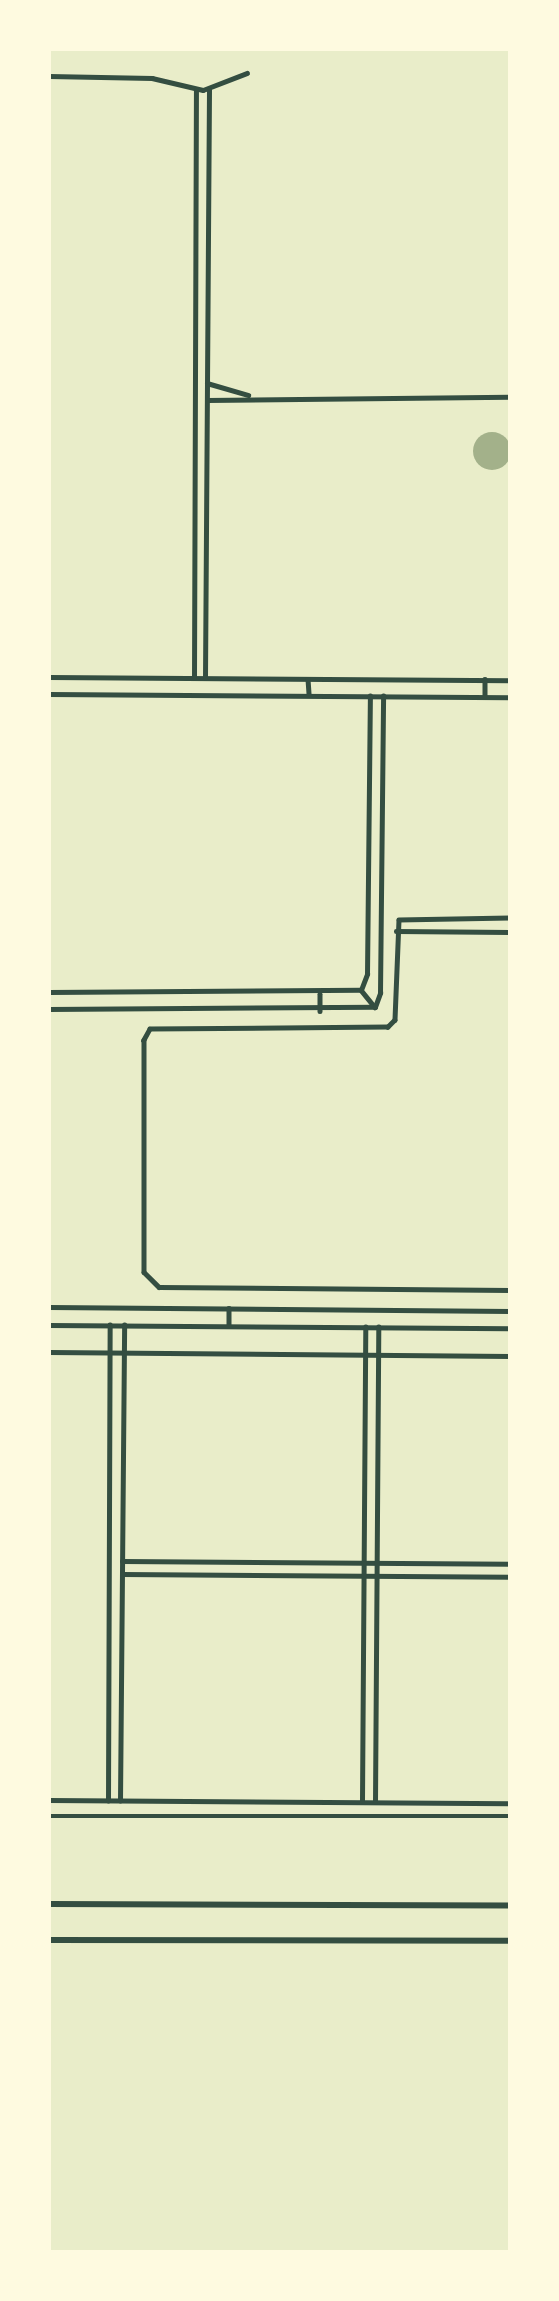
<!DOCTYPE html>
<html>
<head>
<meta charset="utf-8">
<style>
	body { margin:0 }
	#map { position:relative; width:559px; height:2301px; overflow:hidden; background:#e9edc9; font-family:"Source Sans 3",sans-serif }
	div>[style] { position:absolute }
	.water>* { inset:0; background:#a3b18a }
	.round { border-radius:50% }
	.minor>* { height:4.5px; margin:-2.25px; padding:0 2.25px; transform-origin:2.25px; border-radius:2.25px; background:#344e41 }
	.secondary>* { height:6px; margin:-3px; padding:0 3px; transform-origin:3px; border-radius:3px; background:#344e41 }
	span { translate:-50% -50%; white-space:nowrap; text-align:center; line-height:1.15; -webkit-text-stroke:5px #fefae0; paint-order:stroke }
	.frame { position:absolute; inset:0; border:51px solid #fefae0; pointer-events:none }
</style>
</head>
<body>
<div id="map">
	<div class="water">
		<i class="round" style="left:473px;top:432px;width:38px;height:38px"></i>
	</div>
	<div class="minor">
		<i style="left:49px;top:76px;width:103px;rotate:1.1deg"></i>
		<i style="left:152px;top:78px;width:52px;rotate:13.2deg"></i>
		<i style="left:203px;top:90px;width:47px;rotate:-21.1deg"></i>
		<i style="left:207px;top:383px;width:43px;rotate:16.3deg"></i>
		<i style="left:207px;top:400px;width:303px;rotate:-0.6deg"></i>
		<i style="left:49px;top:677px;width:461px;rotate:0.4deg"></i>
		<i style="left:194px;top:678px;width:588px;rotate:-89.81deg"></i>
		<i style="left:205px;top:678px;width:588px;rotate:-89.61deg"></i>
		<i style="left:308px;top:679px;width:16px;rotate:86deg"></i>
		<i style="left:485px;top:679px;width:18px;rotate:90deg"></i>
		<i style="left:49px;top:694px;width:461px;rotate:0.4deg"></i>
		<i style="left:510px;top:918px;width:111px;rotate:179deg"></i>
		<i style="left:399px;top:920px;width:100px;rotate:92.3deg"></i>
		<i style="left:395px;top:1020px;width:10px;rotate:135deg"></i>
		<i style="left:388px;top:1027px;width:238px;rotate:179.5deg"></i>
		<i style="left:150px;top:1029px;width:13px;rotate:119deg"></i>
		<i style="left:144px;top:1040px;width:232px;rotate:90deg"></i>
		<i style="left:144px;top:1272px;width:21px;rotate:45deg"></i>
		<i style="left:159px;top:1287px;width:351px;rotate:0.5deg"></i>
		<i style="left:396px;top:931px;width:114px;rotate:0.5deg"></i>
		<i style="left:361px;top:990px;width:22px;rotate:51deg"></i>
		<i style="left:49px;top:992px;width:312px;rotate:-0.4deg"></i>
		<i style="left:361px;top:990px;width:17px;rotate:-69deg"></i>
		<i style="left:367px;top:974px;width:278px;rotate:-89.4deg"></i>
		<i style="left:320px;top:994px;width:17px;rotate:90deg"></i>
		<i style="left:49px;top:1009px;width:326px;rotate:-0.4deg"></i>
		<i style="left:375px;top:1007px;width:15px;rotate:-70deg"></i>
		<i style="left:380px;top:993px;width:297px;rotate:-89.4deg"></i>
		<i style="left:49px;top:1307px;width:461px;rotate:0.5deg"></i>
		<i style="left:229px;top:1308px;width:17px;rotate:90deg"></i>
		<i style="left:49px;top:1325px;width:461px;rotate:0.4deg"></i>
		<i style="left:49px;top:1352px;width:461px;rotate:0.5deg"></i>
		<i style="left:122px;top:1561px;width:388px;rotate:0.4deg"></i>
		<i style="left:122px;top:1574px;width:388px;rotate:0.4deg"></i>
		<i style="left:49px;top:1800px;width:461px;rotate:0.4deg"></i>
		<i style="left:108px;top:1801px;width:476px;rotate:-89.8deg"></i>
		<i style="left:120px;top:1801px;width:476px;rotate:-89.5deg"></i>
		<i style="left:362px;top:1801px;width:474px;rotate:-89.6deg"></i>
		<i style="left:375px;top:1802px;width:475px;rotate:-89.6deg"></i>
		<i style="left:49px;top:1816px;width:461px"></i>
	</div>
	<div class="secondary">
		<i style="left:49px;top:1904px;width:461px;rotate:0.2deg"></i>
		<i style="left:49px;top:1940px;width:461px;rotate:0.1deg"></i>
	</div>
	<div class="frame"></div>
</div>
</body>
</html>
